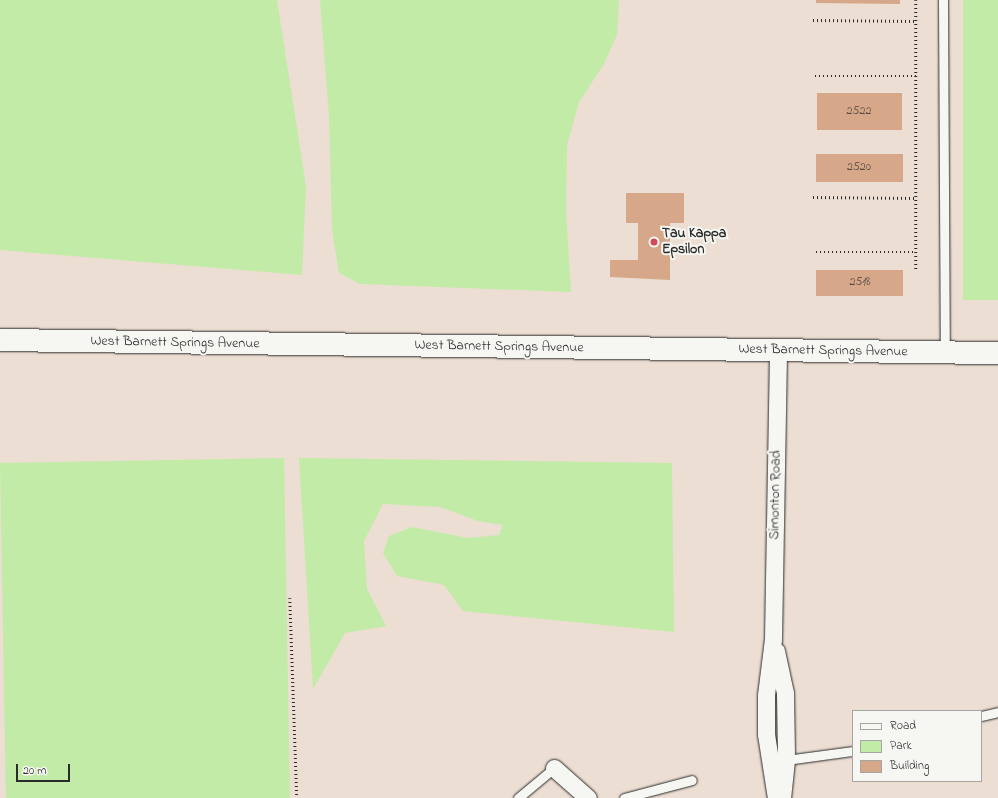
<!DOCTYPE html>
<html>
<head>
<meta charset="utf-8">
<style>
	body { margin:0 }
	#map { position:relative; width:998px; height:798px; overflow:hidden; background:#ecded2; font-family:"Indie Flower",sans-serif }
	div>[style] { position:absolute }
	.green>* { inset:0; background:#c2eba7; transform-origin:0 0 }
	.building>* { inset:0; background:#d6a788; transform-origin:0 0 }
	.path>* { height:2.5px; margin-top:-1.25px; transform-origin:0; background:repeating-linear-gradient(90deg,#2b2b2b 0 1px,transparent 0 4px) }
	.roads { filter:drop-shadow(0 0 1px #2b2b2b) drop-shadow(0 0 1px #2b2b2b) }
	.lane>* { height:9px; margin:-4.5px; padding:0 4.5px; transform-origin:4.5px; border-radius:4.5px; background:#f6f6f2 }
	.street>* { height:17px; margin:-8.5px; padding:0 8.5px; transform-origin:8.5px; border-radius:8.5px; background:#f6f6f2 }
	.secondary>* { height:22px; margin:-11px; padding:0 11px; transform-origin:11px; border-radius:11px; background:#f6f6f2 }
	.dots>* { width:11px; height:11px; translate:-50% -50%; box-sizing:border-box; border:2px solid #f6f6f2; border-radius:50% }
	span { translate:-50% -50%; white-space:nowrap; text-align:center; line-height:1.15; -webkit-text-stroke:4px #f6f6f2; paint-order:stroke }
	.number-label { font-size:12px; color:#564a42 }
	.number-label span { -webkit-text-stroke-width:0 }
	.poi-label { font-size:14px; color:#2b2b2b; font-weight:700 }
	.left { translate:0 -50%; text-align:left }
	.street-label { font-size:14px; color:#2b2b2b }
	.legend { position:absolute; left:852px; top:710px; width:130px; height:72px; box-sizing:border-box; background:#f6f6f2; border:1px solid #a5a5a2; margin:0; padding:5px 7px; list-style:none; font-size:12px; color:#2b2b2b }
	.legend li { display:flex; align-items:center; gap:8px; height:20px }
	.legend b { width:20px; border:1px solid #a5a5a2 }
	.scale { position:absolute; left:16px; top:764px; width:54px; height:18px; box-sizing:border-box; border:2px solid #2b2b2b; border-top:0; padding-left:5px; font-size:12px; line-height:14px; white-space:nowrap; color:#2b2b2b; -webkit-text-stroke:3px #f6f6f2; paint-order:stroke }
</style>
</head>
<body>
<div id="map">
	<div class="green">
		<i style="clip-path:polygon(0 0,277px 0,306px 186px,302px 275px,0 250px)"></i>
		<i style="clip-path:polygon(320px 0,619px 0,617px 35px,604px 64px,579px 102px,567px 145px,566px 212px,571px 292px,360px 284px,339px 273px,332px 229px,329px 117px)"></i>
		<i style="left:963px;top:0;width:35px;height:300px"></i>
		<i style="left:284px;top:458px;width:340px;height:284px;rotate:89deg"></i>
		<i style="clip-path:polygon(299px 458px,672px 463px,674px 632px,463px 611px,444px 585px,397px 576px,383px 553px,389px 536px,412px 527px,468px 538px,499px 535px,503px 525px,478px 521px,440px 507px,383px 504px,364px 541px,367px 589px,386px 626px,345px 633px,313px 689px)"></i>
	</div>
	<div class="building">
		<i style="clip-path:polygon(816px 0,900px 0,900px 4px,816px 3px)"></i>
		<i style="left:817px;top:93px;width:85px;height:37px"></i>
		<i style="left:816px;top:154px;width:87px;height:28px"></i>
		<i style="clip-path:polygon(626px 193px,684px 193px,684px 223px,670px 223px,670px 280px,610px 277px,610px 260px,638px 260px,638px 223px,626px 223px)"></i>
		<i style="left:816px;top:270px;width:87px;height:26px"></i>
	</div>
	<div class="path">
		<i style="left:916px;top:0;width:269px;rotate:90deg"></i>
		<i style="left:813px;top:20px;width:103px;rotate:0.6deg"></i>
		<i style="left:815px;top:76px;width:101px"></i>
		<i style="left:813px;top:197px;width:103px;rotate:0.6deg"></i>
		<i style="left:816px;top:252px;width:100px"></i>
		<i style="left:290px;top:598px;width:200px;rotate:88deg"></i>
	</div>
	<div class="roads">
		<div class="lane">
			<i style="left:943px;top:0;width:352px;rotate:89.7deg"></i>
			<i style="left:981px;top:716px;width:17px;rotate:-13deg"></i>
			<i style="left:786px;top:760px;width:68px;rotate:-7.7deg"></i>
			<i style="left:518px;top:798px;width:47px;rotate:-39.8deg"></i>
			<i style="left:624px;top:798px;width:70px;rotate:-14.8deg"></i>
		</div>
		<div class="street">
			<i style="left:776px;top:651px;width:43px;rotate:77.9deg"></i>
			<i style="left:785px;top:693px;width:67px;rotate:89.1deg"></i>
			<i style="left:786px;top:760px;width:38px;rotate:96deg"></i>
			<i style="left:554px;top:768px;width:45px;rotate:41.4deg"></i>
			<i style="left:776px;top:798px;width:65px;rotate:-98.9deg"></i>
			<i style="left:766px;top:734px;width:39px;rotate:-90deg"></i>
			<i style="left:766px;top:695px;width:56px;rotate:-82.9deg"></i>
			<i style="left:773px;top:639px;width:289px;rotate:-89deg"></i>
		</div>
		<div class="secondary">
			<i style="left:0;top:340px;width:998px;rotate:0.75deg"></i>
		</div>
	</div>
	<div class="dots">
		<i style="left:654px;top:242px;background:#d1495b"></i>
	</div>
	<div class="number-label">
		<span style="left:859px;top:112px">2522</span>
		<span style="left:859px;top:168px">2520</span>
		<span style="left:860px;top:283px">2518</span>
	</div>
	<div class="poi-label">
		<span class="left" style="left:662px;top:242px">Tau Kappa<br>Epsilon</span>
	</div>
	<div class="street-label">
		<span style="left:175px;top:343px;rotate:1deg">West Barnett Springs Avenue</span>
		<span style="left:499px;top:347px;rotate:1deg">West Barnett Springs Avenue</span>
		<span style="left:823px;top:351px;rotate:1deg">West Barnett Springs Avenue</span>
		<span style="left:776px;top:495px;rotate:-89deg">Simonton Road</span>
	</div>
	<ul class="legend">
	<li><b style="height:5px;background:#f6f6f2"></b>Road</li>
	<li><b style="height:11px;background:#c2eba7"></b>Park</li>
	<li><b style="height:11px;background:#d6a788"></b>Building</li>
	</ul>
	<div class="scale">20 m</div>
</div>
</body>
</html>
